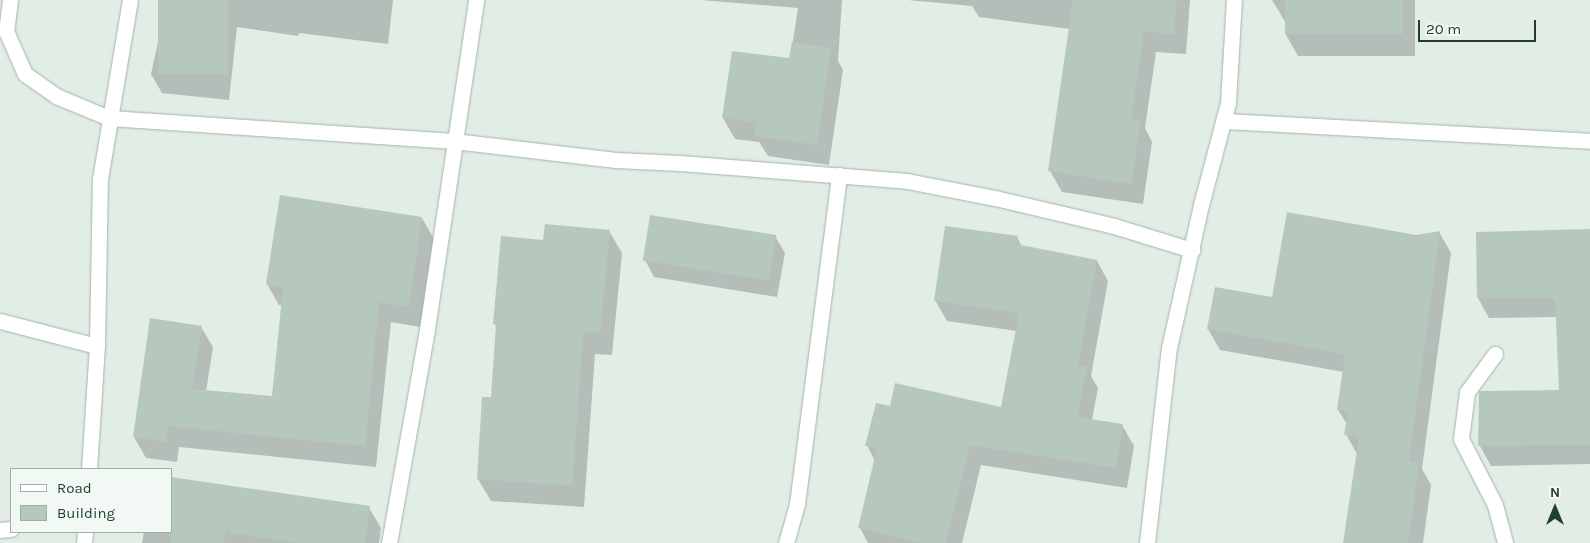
<!DOCTYPE html>
<html>
<head>
<meta charset="utf-8">
<style>
	body { margin:0 }
	#map { position:relative; width:1590px; height:543px; overflow:hidden; background:#e1ede5; font-family:Karla,sans-serif }
	div>[style] { position:absolute }
	.shadow>* { inset:0; background:#0003 }
	.building>* { inset:0; background:#b6c8bd; transform-origin:0 0 }
	.roads { filter:drop-shadow(0 0 1px #a3b5ab) drop-shadow(0 0 1px #a3b5ab) }
	.lane>* { height:15px; margin:-7.5px; padding:0 7.5px; transform-origin:7.5px; border-radius:7.5px; background:#fff }
	.street>* { height:15px; margin:-7.5px; padding:0 7.5px; transform-origin:7.5px; border-radius:7.5px; background:#fff }
	span { translate:-50% -50%; white-space:nowrap; text-align:center; line-height:1.15; -webkit-text-stroke:4px #f2f9f4; paint-order:stroke }
	.legend { position:absolute; left:10px; top:468px; width:162px; height:65px; box-sizing:border-box; background:#f2f9f4; border:1px solid #9eafa5; margin:0; padding:6px 9px; list-style:none; font-size:15px; color:#203f2f }
	.legend li { display:flex; align-items:center; gap:10px; height:25px }
	.legend b { width:25px; border:1px solid #9eafa5 }
	.north { position:absolute; left:1530px; top:483px; width:50px; height:50px; -webkit-text-stroke:4px #f2f9f4; paint-order:stroke; rotate:0deg; font-size:14px; font-weight:700; line-height:20px; text-align:center; color:#203f2f }
	.north::after { content:''; display:block; margin:auto; width:18px; height:22px; background:#203f2f; clip-path:polygon(50% 0,100% 100%,50% 72%,0 100%) }
	.scale { position:absolute; left:1418px; top:20px; width:118px; height:22px; box-sizing:border-box; border:2px solid #203f2f; border-top:0; padding-left:6px; font-size:15px; line-height:18px; white-space:nowrap; color:#203f2f; -webkit-text-stroke:4px #f2f9f4; paint-order:stroke }
</style>
</head>
<body>
<div id="map">
	<div class="shadow">
		<i style="clip-path:polygon(167px 0,393px 0,388px 44px,299px 33px,298px 36px,237px 27px,229px 100px,162px 93px,151px 74px)"></i>
		<i style="clip-path:polygon(700px 0,842px 0,838px 61px,843px 70px,829px 165px,768px 156px,759px 142px,735px 139px,723px 118px,790px 60px,798px 8px)"></i>
		<i style="clip-path:polygon(908px 0,1190px 0,1186px 54px,1156px 52px,1145px 128px,1152px 142px,1143px 204px,1062px 192px,1050px 171px,1070px 29px,979px 17px,972px 6px)"></i>
		<i style="clip-path:polygon(1272px 0,1415px 0,1415px 56px,1298px 56px,1285px 33px,1286px 23px)"></i>
		<i style="clip-path:polygon(281px 196px,422px 218px,434px 239px,420px 327px,391px 322px,376px 467px,179px 447px,177px 462px,146px 458px,134px 437px,201px 327px,213px 347px,206px 392px,273px 398px,283px 306px,279px 305px,267px 284px)"></i>
		<i style="clip-path:polygon(1590px 230px,1590px 464px,1491px 466px,1480px 446px,1480px 393px,1560px 392px,1557px 317px,1489px 318px,1478px 298px)"></i>
		<i style="clip-path:polygon(609px 231px,622px 253px,612px 355px,595px 354px,584px 507px,491px 501px,478px 479px,492px 399px,497px 328px,494px 323px,544px 241px)"></i>
		<i style="clip-path:polygon(1439px 232px,1451px 253px,1422px 469px,1431px 485px,1423px 543px,1344px 543px,1357px 454px,1346px 434px,1347px 424px,1338px 410px,1344px 372px,1220px 350px,1208px 329px,1416px 236px)"></i>
		<i style="clip-path:polygon(775px 236px,785px 253px,777px 297px,654px 277px,645px 260px)"></i>
		<i style="clip-path:polygon(1017px 237px,1022px 247px,1097px 261px,1108px 281px,1091px 376px,1098px 388px,1092px 420px,1122px 425px,1134px 446px,1127px 488px,981px 465px,962px 543px,868px 543px,860px 528px,875px 461px,867px 445px,890px 407px,1002px 409px,1017px 331px,947px 321px,935px 300px)"></i>
		<i style="clip-path:polygon(369px 508px,381px 528px,379px 543px,142px 543px,144px 532px,171px 532px)"></i>
	</div>
	<div class="building">
		<i style="left:158px;top:0;width:70px;height:74px"></i>
		<i style="clip-path:polygon(1073px 0,1177px 0,1174px 34px,1144px 31px,1131px 119px,1141px 120px,1131px 184px,1048px 171px)"></i>
		<i style="left:1285px;top:0;width:118px;height:34px"></i>
		<i style="clip-path:polygon(792px 42px,831px 48px,817px 145px,754px 136px,756px 122px,722px 118px,732px 51px,789px 58px)"></i>
		<i style="clip-path:polygon(280px 195px,422px 217px,409px 307px,379px 302px,365px 446px,168px 426px,166px 442px,133px 437px,150px 318px,202px 326px,192px 389px,272px 396px,283px 287px,266px 284px)"></i>
		<i style="clip-path:polygon(1287px 212px,1416px 235px,1440px 231px,1409px 461px,1419px 463px,1408px 543px,1343px 543px,1359px 437px,1344px 435px,1348px 411px,1337px 410px,1345px 354px,1207px 329px,1215px 287px,1272px 297px)"></i>
		<i style="left:650px;top:215px;width:128px;height:46px;rotate:9deg"></i>
		<i style="clip-path:polygon(545px 224px,610px 230px,600px 333px,583px 332px,572px 486px,477px 479px,482px 397px,491px 397px,496px 324px,493px 324px,501px 236px,543px 240px)"></i>
		<i style="clip-path:polygon(945px 226px,1018px 236px,1016px 244px,1097px 260px,1078px 365px,1087px 367px,1077px 417px,1123px 424px,1116px 468px,970px 445px,946px 543px,922px 543px,858px 528px,877px 448px,865px 446px,876px 403px,890px 406px,895px 383px,1001px 407px,1019px 313px,934px 301px)"></i>
		<i style="clip-path:polygon(1590px 229px,1590px 445px,1478px 446px,1479px 391px,1559px 390px,1555px 298px,1477px 298px,1476px 232px)"></i>
		<i style="clip-path:polygon(171px 477px,370px 506px,365px 543px,297px 543px,226px 532px,224px 543px,171px 543px)"></i>
	</div>
	<div class="roads">
		<div class="lane">
			<i style="left:10px;top:0;width:31px;rotate:97deg"></i>
			<i style="left:6px;top:31px;width:47px;rotate:66.2deg"></i>
			<i style="left:25px;top:74px;width:38px;rotate:35deg"></i>
			<i style="left:56px;top:96px;width:57px;rotate:22.5deg"></i>
			<i style="left:1495px;top:354px;width:47px;rotate:126.4deg"></i>
			<i style="left:1467px;top:392px;width:47px;rotate:97.3deg"></i>
			<i style="left:1461px;top:439px;width:74px;rotate:62.7deg"></i>
			<i style="left:1495px;top:505px;width:39px;rotate:75deg"></i>
		</div>
		<div class="street">
			<i style="left:109px;top:118px;width:346px;rotate:3.8deg"></i>
			<i style="left:454px;top:141px;width:163px;rotate:6.7deg"></i>
			<i style="left:616px;top:160px;width:64px;rotate:2.7deg"></i>
			<i style="left:680px;top:163px;width:228px;rotate:4.5deg"></i>
			<i style="left:907px;top:181px;width:90px;rotate:10.9deg"></i>
			<i style="left:995px;top:198px;width:122px;rotate:13.2deg"></i>
			<i style="left:1114px;top:226px;width:82px;rotate:17.1deg"></i>
			<i style="left:1224px;top:121px;width:367px;rotate:3.1deg"></i>
			<i style="left:0;top:321px;width:100px;rotate:14.5deg"></i>
			<i style="left:89px;top:469px;width:123px;rotate:-86.3deg"></i>
			<i style="left:97px;top:346px;width:167px;rotate:-89deg"></i>
			<i style="left:100px;top:179px;width:181px;rotate:-80.5deg"></i>
			<i style="left:0;top:530px;width:11px;rotate:-5deg"></i>
			<i style="left:84px;top:543px;width:11px;rotate:-85deg"></i>
			<i style="left:389px;top:543px;width:217px;rotate:-79.9deg"></i>
			<i style="left:427px;top:329px;width:333px;rotate:-81.5deg"></i>
			<i style="left:786px;top:543px;width:41px;rotate:-74.2deg"></i>
			<i style="left:797px;top:504px;width:332px;rotate:-82.7deg"></i>
			<i style="left:1147px;top:543px;width:196px;rotate:-83.6deg"></i>
			<i style="left:1169px;top:348px;width:147px;rotate:-77.4deg"></i>
			<i style="left:1201px;top:205px;width:106px;rotate:-75.2deg"></i>
			<i style="left:1228px;top:103px;width:103px;rotate:-86.7deg"></i>
		</div>
	</div>
	<ul class="legend">
	<li><b style="height:6px;background:#fff"></b>Road</li>
	<li><b style="height:14px;background:#b6c8bd"></b>Building</li>
	</ul>
	<div class="north">N</div>
	<div class="scale">20 m</div>
</div>
</body>
</html>
